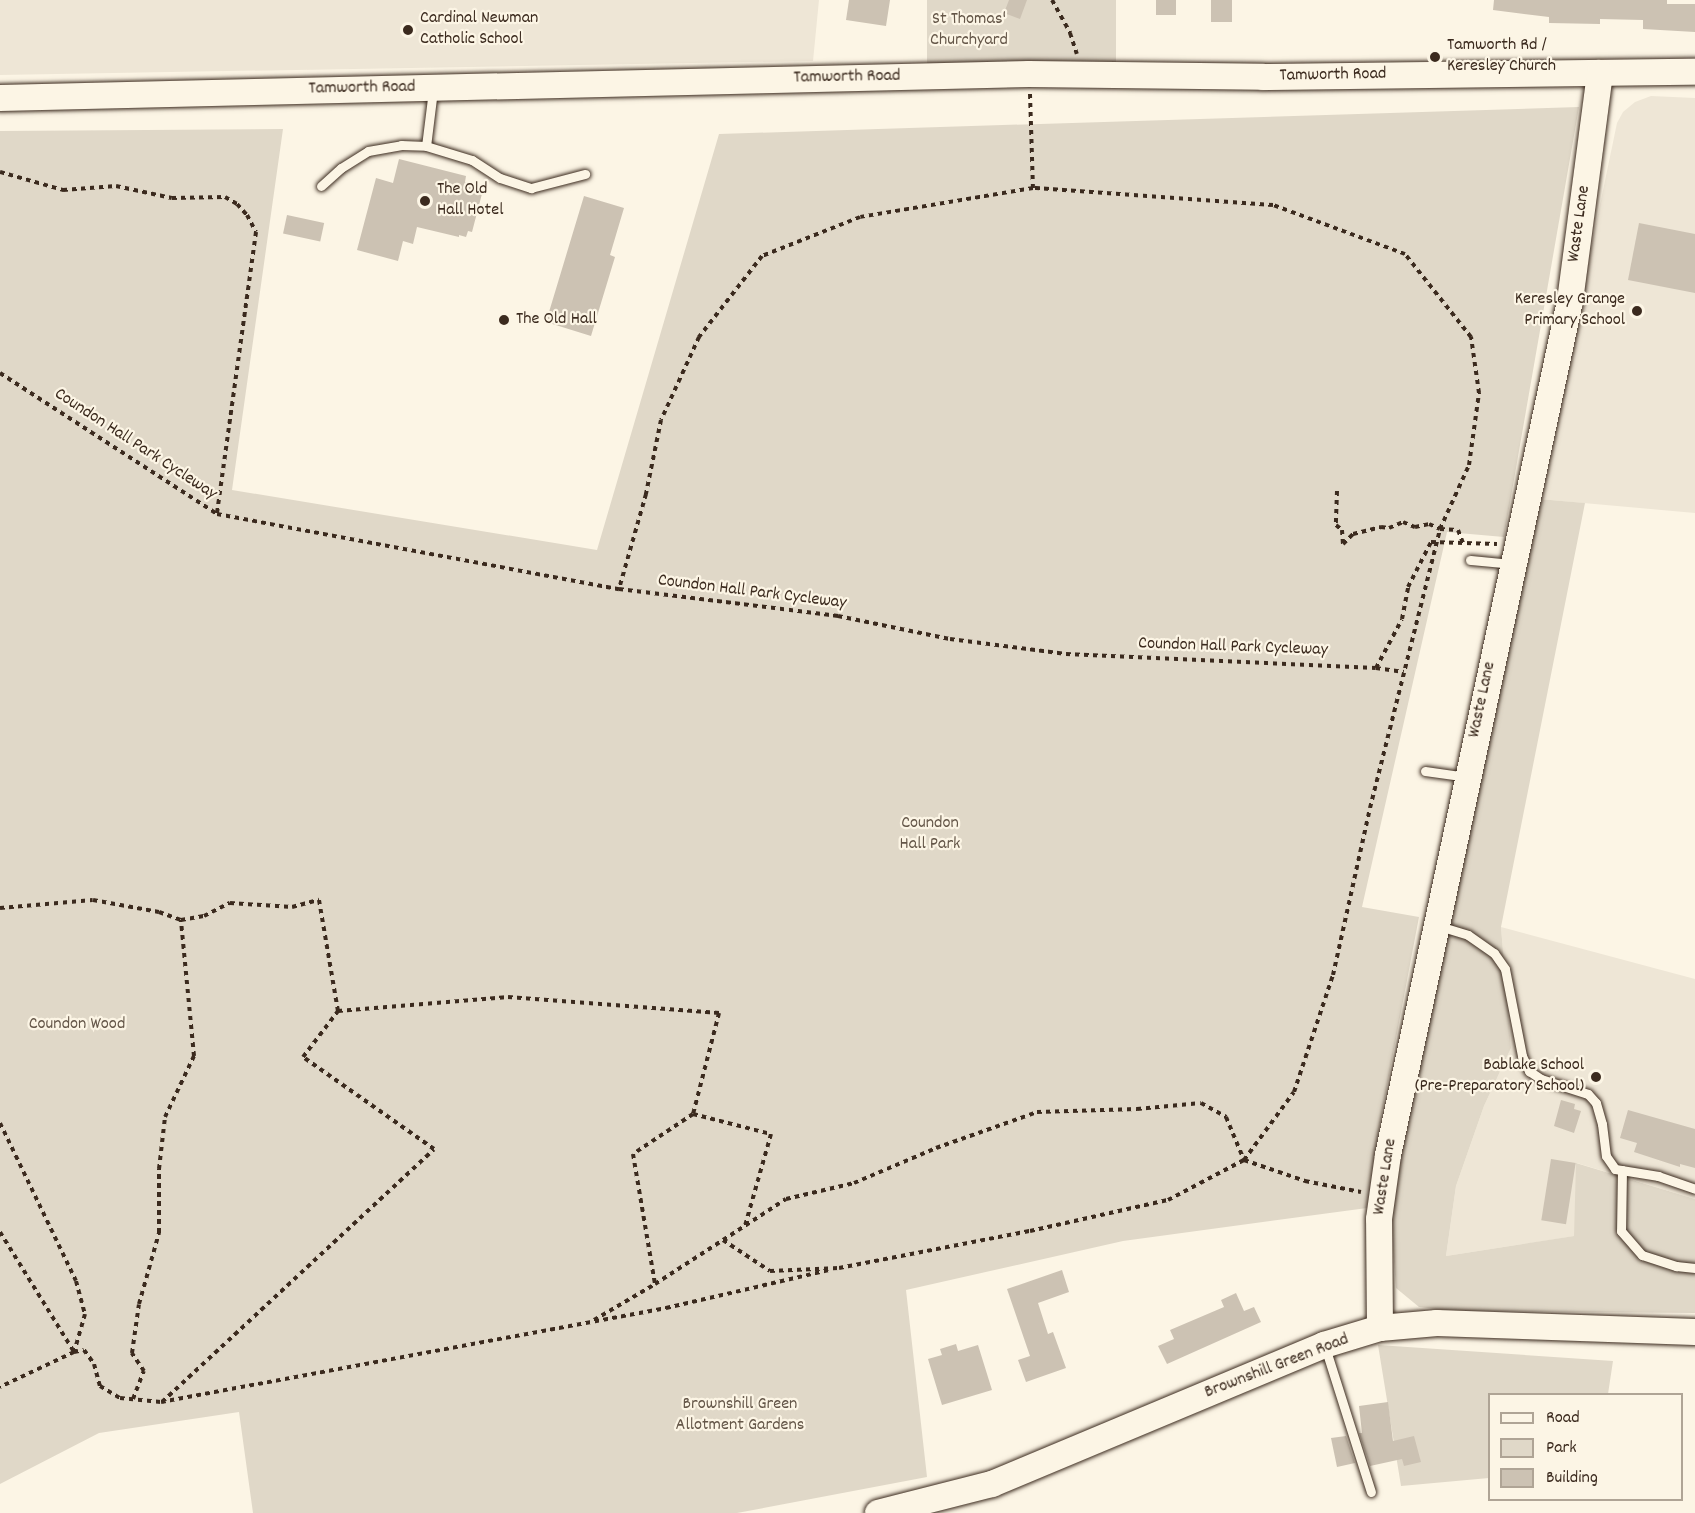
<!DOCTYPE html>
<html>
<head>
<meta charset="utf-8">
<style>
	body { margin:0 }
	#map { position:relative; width:1695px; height:1513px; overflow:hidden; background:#fcf5e5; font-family:Dekko,sans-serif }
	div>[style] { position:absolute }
	.built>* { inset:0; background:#eee6d6 }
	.green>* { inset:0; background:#e0d8c8; transform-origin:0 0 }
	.building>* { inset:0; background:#ccc2b3; transform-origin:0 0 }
	.path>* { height:4px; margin-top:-2px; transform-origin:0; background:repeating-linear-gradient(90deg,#3b2a1e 0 4.5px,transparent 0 9px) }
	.roads { filter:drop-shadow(0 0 2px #3b2a1e) drop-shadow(0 0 2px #3b2a1e) }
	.lane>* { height:9px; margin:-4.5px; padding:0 4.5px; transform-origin:4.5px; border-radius:4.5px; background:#fcf5e5 }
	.secondary>* { height:26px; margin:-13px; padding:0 13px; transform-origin:13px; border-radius:13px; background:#fcf5e5 }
	.dots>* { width:16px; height:16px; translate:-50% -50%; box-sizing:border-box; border:3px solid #fcf5e5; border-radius:50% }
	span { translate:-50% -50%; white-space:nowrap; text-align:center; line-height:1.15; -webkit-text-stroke:4.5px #fcf5e5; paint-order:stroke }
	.poi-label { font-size:18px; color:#3b2a1e }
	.left { translate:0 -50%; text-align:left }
	.right { translate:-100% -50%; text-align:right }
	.park-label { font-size:18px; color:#645648 }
	.street-label { font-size:18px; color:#3b2a1e }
	.legend { position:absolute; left:1488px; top:1393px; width:195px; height:108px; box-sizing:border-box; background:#fcf5e5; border:2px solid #afa495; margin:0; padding:8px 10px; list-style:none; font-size:18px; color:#3b2a1e }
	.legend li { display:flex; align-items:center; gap:12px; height:30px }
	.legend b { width:30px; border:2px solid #afa495 }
</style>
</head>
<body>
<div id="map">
	<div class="built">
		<i style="clip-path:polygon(0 0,819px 0,813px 61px,0 75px)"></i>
		<i style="clip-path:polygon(1651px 96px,1695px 98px,1695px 513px,1539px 499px,1617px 123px,1623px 112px,1635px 102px)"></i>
		<i style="clip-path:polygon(1501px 927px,1695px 979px,1695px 1199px,1577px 1163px,1575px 1236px,1446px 1256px,1456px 1186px,1484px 1106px,1511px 1048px)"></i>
	</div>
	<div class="green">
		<i style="left:927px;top:0;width:189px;height:64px"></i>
		<i style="clip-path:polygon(1579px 107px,1504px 537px,1447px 532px,1362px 907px,1419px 917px,1379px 1128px,1367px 1208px,1123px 1241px,906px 1290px,927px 1477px,737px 1513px,253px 1513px,239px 1412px,99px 1433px,0 1484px,0 131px,283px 129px,232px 490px,597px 550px,719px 134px)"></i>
		<i style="clip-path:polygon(1539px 499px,1585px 503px,1501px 927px,1511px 1048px,1484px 1106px,1456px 1186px,1446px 1256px,1574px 1236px,1576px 1163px,1695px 1199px,1695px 1313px,1455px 1311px,1419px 1307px,1396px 1288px,1390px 1208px)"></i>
		<i style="clip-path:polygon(1378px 1345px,1613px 1361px,1608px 1394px,1490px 1394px,1489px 1478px,1401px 1486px)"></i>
	</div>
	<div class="building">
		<i style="clip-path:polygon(849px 0,890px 0,886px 26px,846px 20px)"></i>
		<i style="clip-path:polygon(1009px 0,1027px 0,1020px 19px,1004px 13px)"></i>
		<i style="left:1156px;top:0;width:20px;height:15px"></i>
		<i style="left:1211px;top:0;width:21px;height:22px"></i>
		<i style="clip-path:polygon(1494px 0,1667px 0,1667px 4px,1695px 4px,1695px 32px,1643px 29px,1643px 20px,1600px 19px,1600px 24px,1549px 23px,1549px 17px,1493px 10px)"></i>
		<i style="clip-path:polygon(399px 159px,466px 176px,465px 182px,484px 186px,472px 232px,468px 231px,466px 237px,459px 235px,459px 237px,417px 227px,413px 244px,403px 241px,398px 261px,357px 250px,376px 178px,393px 183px)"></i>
		<i style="clip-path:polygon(584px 196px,624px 208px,610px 255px,615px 257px,591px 336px,546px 322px)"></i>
		<i style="left:287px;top:215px;width:38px;height:19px;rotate:12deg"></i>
		<i style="clip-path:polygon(1639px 223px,1695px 234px,1695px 293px,1628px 280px)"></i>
		<i style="clip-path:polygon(1561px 1100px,1575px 1104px,1574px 1109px,1581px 1111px,1574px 1133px,1554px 1126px)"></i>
		<i style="clip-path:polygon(1628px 1110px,1695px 1129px,1695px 1168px,1680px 1164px,1680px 1167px,1634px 1152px,1637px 1143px,1620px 1138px)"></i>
		<i style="left:1551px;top:1159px;width:25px;height:62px;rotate:9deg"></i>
		<i style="clip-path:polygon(1062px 1270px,1069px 1292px,1038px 1303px,1048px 1334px,1053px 1332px,1066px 1368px,1026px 1382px,1018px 1360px,1030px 1356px,1007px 1289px)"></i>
		<i style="clip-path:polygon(1236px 1293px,1244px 1311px,1254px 1307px,1261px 1322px,1167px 1364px,1158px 1346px,1174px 1339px,1170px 1330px,1224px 1307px,1221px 1300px)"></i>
		<i style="clip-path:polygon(956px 1344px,958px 1351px,978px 1345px,992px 1390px,942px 1405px,928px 1359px,942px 1355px,940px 1349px)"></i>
		<i style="clip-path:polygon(1388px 1402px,1393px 1441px,1414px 1436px,1421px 1462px,1404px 1466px,1402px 1459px,1370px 1466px,1359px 1433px,1362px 1433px,1359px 1406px)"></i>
		<i style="clip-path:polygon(1346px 1436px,1355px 1463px,1337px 1467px,1331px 1438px)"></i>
	</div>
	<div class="path">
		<i style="left:1052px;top:0;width:38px;rotate:61deg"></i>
		<i style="left:1070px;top:33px;width:22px;rotate:72deg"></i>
		<i style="left:1030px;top:94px;width:94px;rotate:88.2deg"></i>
		<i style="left:0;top:172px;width:66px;rotate:15.9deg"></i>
		<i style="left:63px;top:190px;width:53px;rotate:-4.3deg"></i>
		<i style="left:116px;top:186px;width:57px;rotate:12.1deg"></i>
		<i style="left:172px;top:198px;width:53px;rotate:-1.1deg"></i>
		<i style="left:225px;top:197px;width:14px;rotate:30deg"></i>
		<i style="left:237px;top:204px;width:15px;rotate:48deg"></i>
		<i style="left:247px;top:215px;width:19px;rotate:62deg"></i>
		<i style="left:256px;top:232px;width:285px;rotate:97.9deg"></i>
		<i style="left:0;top:373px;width:259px;rotate:33deg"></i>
		<i style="left:217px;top:514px;width:409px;rotate:10.6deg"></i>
		<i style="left:619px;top:589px;width:221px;rotate:7deg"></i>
		<i style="left:838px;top:616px;width:114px;rotate:11.6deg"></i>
		<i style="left:950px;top:639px;width:117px;rotate:7.4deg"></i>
		<i style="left:1066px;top:654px;width:310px;rotate:2.6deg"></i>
		<i style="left:1376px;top:668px;width:28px;rotate:8deg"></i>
		<i style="left:1337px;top:491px;width:34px;rotate:92deg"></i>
		<i style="left:1336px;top:525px;width:8px;rotate:40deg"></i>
		<i style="left:1342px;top:530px;width:14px;rotate:86deg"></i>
		<i style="left:1343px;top:544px;width:14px;rotate:-45deg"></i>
		<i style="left:1353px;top:534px;width:29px;rotate:-14deg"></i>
		<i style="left:1381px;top:527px;width:8px;rotate:7deg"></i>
		<i style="left:1389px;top:528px;width:15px;rotate:-23deg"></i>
		<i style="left:1403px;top:522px;width:13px;rotate:23deg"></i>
		<i style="left:1415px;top:527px;width:14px;rotate:-12deg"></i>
		<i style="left:1429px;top:524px;width:12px;rotate:24deg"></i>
		<i style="left:1440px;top:529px;width:18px;rotate:3deg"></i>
		<i style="left:1458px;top:530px;width:14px;rotate:69deg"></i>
		<i style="left:1376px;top:668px;width:55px;rotate:-62deg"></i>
		<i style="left:1402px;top:619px;width:33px;rotate:-79deg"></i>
		<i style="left:1408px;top:587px;width:51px;rotate:-62.9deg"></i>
		<i style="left:1431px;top:542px;width:66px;rotate:1.7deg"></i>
		<i style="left:0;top:908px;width:93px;rotate:-4.9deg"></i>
		<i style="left:93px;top:900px;width:67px;rotate:10.3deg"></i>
		<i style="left:159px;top:912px;width:23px;rotate:20deg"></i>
		<i style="left:181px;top:920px;width:23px;rotate:-10deg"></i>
		<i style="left:204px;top:916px;width:29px;rotate:-27deg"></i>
		<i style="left:230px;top:903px;width:62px;rotate:3.7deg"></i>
		<i style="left:292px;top:907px;width:28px;rotate:-15deg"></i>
		<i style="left:319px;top:900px;width:113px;rotate:80.3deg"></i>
		<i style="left:338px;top:1011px;width:171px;rotate:-4.7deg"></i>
		<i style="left:508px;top:997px;width:212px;rotate:4.3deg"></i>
		<i style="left:719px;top:1013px;width:104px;rotate:104.4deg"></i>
		<i style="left:693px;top:1114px;width:72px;rotate:146.3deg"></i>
		<i style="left:633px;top:1154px;width:132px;rotate:80.4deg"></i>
		<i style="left:655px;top:1284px;width:81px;rotate:-32.9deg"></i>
		<i style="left:723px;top:1240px;width:56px;rotate:33.4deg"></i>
		<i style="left:770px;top:1271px;width:69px;rotate:-2.5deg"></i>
		<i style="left:839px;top:1268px;width:195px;rotate:-11deg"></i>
		<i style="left:1030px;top:1231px;width:141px;rotate:-12.7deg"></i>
		<i style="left:1168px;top:1200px;width:86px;rotate:-27.8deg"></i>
		<i style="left:1244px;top:1160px;width:84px;rotate:-53.7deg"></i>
		<i style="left:1294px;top:1092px;width:123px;rotate:-71.6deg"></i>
		<i style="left:1333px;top:975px;width:171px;rotate:-77.5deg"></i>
		<i style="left:1370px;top:808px;width:288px;rotate:-75.9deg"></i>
		<i style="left:1440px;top:529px;width:70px;rotate:-65.6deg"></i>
		<i style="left:1469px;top:465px;width:73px;rotate:-82.1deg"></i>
		<i style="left:1479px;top:393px;width:57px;rotate:-98.1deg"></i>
		<i style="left:1471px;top:337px;width:106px;rotate:-128.5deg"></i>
		<i style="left:1405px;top:254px;width:141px;rotate:-159.6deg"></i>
		<i style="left:1273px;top:205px;width:241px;rotate:-175.9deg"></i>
		<i style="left:1033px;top:188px;width:175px;rotate:170.5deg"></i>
		<i style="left:860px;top:217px;width:105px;rotate:158.3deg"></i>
		<i style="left:762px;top:256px;width:103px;rotate:127.9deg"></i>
		<i style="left:699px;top:337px;width:91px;rotate:114.6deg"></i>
		<i style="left:661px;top:420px;width:76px;rotate:101.5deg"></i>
		<i style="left:646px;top:494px;width:99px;rotate:105.9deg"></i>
		<i style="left:693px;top:1114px;width:81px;rotate:14.4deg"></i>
		<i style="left:771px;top:1134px;width:96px;rotate:105.8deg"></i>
		<i style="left:0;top:1123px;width:175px;rotate:64.3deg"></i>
		<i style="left:76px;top:1281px;width:34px;rotate:75deg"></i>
		<i style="left:85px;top:1314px;width:40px;rotate:106deg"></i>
		<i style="left:74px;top:1352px;width:10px;rotate:-11deg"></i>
		<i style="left:84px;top:1350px;width:17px;rotate:54deg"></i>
		<i style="left:94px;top:1364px;width:23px;rotate:75deg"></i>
		<i style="left:100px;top:1386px;width:23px;rotate:31deg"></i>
		<i style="left:120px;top:1398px;width:41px;rotate:5.6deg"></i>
		<i style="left:161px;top:1402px;width:514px;rotate:-10.54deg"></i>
		<i style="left:666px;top:1308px;width:167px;rotate:-13.1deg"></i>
		<i style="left:0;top:1232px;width:141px;rotate:58.3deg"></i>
		<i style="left:74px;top:1352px;width:82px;rotate:154.7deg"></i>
		<i style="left:723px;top:1240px;width:75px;rotate:-33.1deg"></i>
		<i style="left:786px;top:1199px;width:70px;rotate:-13.2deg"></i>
		<i style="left:854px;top:1183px;width:89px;rotate:-23.1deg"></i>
		<i style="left:936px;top:1148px;width:107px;rotate:-19.6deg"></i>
		<i style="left:1037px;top:1112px;width:100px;rotate:-1.7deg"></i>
		<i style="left:1137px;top:1109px;width:64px;rotate:-5.4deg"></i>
		<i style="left:1201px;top:1103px;width:29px;rotate:29deg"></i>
		<i style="left:1226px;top:1117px;width:47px;rotate:67.3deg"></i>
		<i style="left:1244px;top:1160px;width:65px;rotate:19deg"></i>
		<i style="left:1305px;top:1181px;width:57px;rotate:11.1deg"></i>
		<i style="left:594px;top:1320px;width:71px;rotate:-30.5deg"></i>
		<i style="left:133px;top:1399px;width:30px;rotate:-69deg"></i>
		<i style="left:144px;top:1371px;width:22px;rotate:-124deg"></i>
		<i style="left:132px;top:1353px;width:49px;rotate:-81.9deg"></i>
		<i style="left:139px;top:1304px;width:74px;rotate:-74.3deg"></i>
		<i style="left:159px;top:1233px;width:64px;rotate:-90deg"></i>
		<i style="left:159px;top:1169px;width:52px;rotate:-83.4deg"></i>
		<i style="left:165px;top:1117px;width:68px;rotate:-64.6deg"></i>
		<i style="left:194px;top:1056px;width:137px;rotate:-95.5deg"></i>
		<i style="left:162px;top:1402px;width:371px;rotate:-42.9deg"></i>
		<i style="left:434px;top:1149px;width:160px;rotate:-144.9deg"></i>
		<i style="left:303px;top:1057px;width:58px;rotate:-52.7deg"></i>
	</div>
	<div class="roads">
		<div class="lane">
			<i style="left:433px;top:90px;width:56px;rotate:97.1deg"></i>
			<i style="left:426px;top:146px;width:48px;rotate:16.9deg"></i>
			<i style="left:472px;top:160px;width:33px;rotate:33deg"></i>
			<i style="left:500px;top:178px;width:33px;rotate:18deg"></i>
			<i style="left:531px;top:188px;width:56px;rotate:-14.5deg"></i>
			<i style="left:321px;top:186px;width:27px;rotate:-42deg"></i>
			<i style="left:341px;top:168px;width:32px;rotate:-32deg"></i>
			<i style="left:368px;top:151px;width:34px;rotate:-10deg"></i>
			<i style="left:401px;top:145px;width:25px;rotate:2deg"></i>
			<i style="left:1470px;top:560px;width:42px;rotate:5.4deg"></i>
			<i style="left:1425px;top:771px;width:42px;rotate:8.1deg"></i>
			<i style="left:1439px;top:926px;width:30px;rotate:17deg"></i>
			<i style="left:1468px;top:935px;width:32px;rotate:35deg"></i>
			<i style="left:1494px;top:953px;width:19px;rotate:55deg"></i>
			<i style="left:1505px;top:969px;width:89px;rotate:78.9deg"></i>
			<i style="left:1522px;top:1056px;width:17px;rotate:65deg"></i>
			<i style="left:1529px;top:1071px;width:14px;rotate:34deg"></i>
			<i style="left:1541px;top:1079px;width:49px;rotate:17.7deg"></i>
			<i style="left:1588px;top:1094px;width:12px;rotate:48deg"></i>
			<i style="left:1596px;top:1103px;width:22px;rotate:74deg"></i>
			<i style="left:1602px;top:1124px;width:32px;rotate:83deg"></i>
			<i style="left:1606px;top:1156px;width:16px;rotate:55deg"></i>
			<i style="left:1615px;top:1169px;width:44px;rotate:9.2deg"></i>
			<i style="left:1658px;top:1176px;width:39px;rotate:19deg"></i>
			<i style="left:1622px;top:1170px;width:61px;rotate:90.9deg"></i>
			<i style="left:1621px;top:1231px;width:32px;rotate:49deg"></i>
			<i style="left:1642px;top:1255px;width:36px;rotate:18deg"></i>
			<i style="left:1676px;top:1266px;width:19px;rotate:6deg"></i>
			<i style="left:1325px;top:1347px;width:152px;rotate:72.4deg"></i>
		</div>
		<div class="secondary">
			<i style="left:0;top:98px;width:1029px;rotate:-1.34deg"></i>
			<i style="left:1029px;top:74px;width:234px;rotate:0.7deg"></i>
			<i style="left:1263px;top:77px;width:432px;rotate:-0.7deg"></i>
			<i style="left:1380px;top:1328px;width:109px;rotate:-90.5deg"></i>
			<i style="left:1379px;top:1219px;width:65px;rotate:-82deg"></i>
			<i style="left:1388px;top:1155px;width:873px;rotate:-77.97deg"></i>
			<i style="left:1570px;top:301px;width:230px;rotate:-82.5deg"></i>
			<i style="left:878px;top:1513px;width:118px;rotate:-14.3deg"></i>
			<i style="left:992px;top:1484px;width:360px;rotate:-22.7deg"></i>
			<i style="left:1324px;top:1345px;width:59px;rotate:-16.9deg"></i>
			<i style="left:1380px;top:1328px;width:57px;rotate:-5deg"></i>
			<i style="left:1437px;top:1323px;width:258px;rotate:2deg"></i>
		</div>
	</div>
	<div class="dots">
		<i style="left:408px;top:30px;background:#3b2a1e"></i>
		<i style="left:1435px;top:57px;background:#3b2a1e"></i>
		<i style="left:425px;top:201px;background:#3b2a1e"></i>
		<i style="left:1637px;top:311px;background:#3b2a1e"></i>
		<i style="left:504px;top:320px;background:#3b2a1e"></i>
		<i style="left:1596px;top:1077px;background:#3b2a1e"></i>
	</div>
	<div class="poi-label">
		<span class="left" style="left:420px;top:30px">Cardinal Newman<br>Catholic School</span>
		<span class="left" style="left:1447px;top:57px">Tamworth Rd /<br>Keresley Church</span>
		<span class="left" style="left:437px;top:201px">The Old<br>Hall Hotel</span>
		<span class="right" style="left:1625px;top:311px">Keresley Grange<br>Primary School</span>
		<span class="left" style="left:516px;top:320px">The Old Hall</span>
		<span class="right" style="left:1584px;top:1077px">Bablake School<br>(Pre-Preparatory School)</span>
	</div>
	<div class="park-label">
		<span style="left:969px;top:31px">St Thomas'<br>Churchyard</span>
		<span style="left:930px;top:835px">Coundon<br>Hall Park</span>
		<span style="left:77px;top:1025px">Coundon Wood</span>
		<span style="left:740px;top:1416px">Brownshill Green<br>Allotment Gardens</span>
	</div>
	<div class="street-label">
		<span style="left:1333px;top:76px;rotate:-1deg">Tamworth Road</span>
		<span style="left:847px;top:78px;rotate:-1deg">Tamworth Road</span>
		<span style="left:362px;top:89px;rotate:-1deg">Tamworth Road</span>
		<span style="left:1580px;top:224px;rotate:-82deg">Waste Lane</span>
		<span style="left:135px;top:445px;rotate:33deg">Coundon Hall Park Cycleway</span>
		<span style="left:752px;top:593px;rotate:7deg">Coundon Hall Park Cycleway</span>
		<span style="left:1233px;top:648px;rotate:2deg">Coundon Hall Park Cycleway</span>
		<span style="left:1483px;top:700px;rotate:-78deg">Waste Lane</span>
		<span style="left:1386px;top:1177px;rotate:-81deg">Waste Lane</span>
		<span style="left:1277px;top:1367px;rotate:-21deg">Brownshill Green Road</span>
	</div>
	<ul class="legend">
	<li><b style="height:8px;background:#fcf5e5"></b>Road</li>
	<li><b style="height:16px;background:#e0d8c8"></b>Park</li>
	<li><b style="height:16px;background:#ccc2b3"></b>Building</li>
	</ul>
</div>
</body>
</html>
